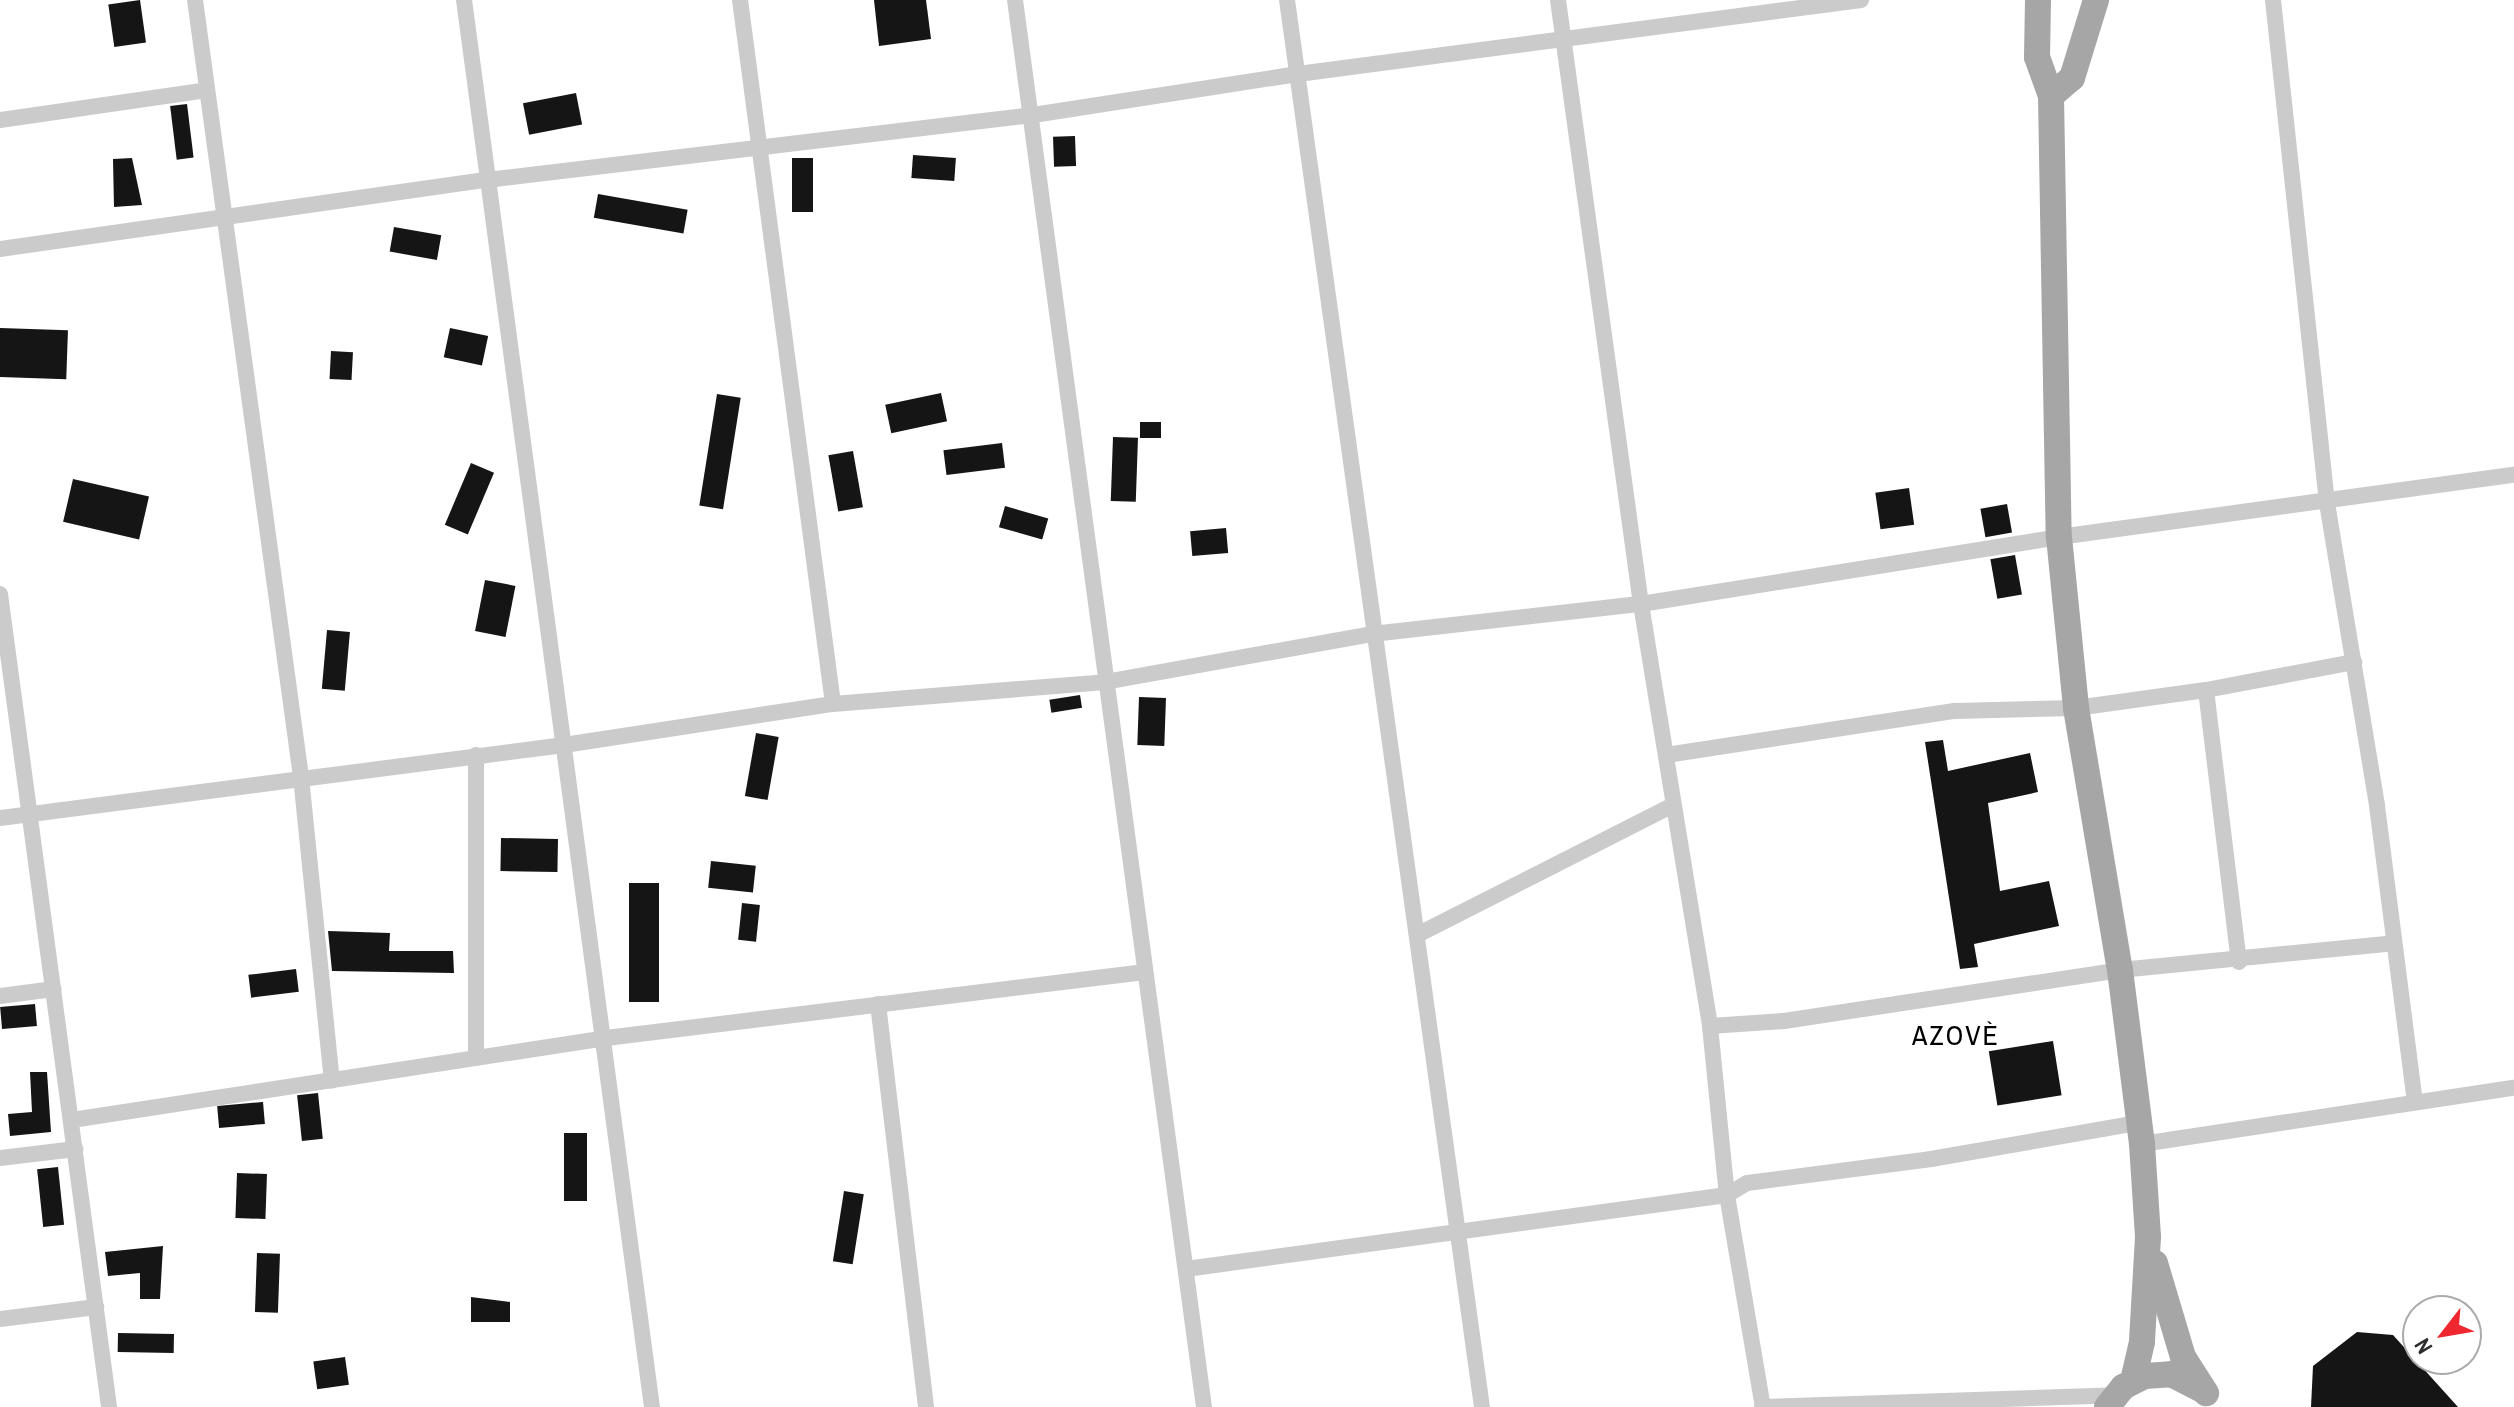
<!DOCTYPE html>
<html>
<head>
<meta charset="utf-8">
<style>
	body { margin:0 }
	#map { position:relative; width:2514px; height:1407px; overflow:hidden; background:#fff; font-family:"Archivo Narrow",sans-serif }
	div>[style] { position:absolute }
	.building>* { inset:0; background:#151515; transform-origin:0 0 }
	.street>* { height:16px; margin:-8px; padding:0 8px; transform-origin:8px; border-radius:8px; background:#cbcbcb }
	.primary>* { height:26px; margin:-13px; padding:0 13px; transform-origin:13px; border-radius:13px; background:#a6a6a6 }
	span { translate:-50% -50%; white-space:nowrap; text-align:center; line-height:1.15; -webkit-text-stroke:8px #fff; paint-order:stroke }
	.quarter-label { font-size:28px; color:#000; letter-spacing:2px }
	.north { position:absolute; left:2402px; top:1295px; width:80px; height:80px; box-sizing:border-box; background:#fff; border:2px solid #ababab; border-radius:50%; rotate:239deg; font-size:22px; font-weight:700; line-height:32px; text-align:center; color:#2e2e2e }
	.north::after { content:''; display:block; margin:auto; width:28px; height:36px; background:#ee2731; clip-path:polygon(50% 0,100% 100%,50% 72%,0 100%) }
</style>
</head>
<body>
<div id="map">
	<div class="building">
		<i style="left:140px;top:0;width:43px;height:32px;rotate:82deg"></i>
		<i style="clip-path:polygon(874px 0,926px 0,931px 39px,879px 46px)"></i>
		<i style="left:576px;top:93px;width:32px;height:54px;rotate:79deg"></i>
		<i style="left:187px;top:104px;width:54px;height:17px;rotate:83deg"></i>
		<i style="left:1075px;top:136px;width:30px;height:22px;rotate:88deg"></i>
		<i style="left:913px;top:155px;width:43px;height:23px;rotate:4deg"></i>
		<i style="clip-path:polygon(132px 158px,142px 205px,114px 207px,113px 159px)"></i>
		<i style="left:792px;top:158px;width:21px;height:54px"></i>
		<i style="left:598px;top:194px;width:91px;height:24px;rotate:10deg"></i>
		<i style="left:394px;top:227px;width:48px;height:25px;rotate:10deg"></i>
		<i style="left:0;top:328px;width:68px;height:49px;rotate:2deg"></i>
		<i style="left:450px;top:328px;width:39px;height:30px;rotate:12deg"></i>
		<i style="left:331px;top:351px;width:22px;height:28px;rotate:3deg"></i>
		<i style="left:941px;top:393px;width:29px;height:57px;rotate:78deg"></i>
		<i style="left:717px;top:394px;width:24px;height:113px;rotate:9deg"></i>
		<i style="left:1140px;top:422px;width:21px;height:16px"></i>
		<i style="left:1113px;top:437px;width:25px;height:64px;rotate:2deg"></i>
		<i style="left:1002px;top:443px;width:25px;height:59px;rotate:83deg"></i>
		<i style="left:853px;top:451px;width:57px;height:25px;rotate:80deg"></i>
		<i style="left:471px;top:463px;width:25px;height:67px;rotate:23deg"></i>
		<i style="left:73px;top:479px;width:78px;height:44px;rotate:13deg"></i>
		<i style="left:1909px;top:488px;width:37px;height:34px;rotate:82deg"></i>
		<i style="left:2007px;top:504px;width:29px;height:27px;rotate:80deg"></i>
		<i style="left:1005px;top:506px;width:45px;height:22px;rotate:16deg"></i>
		<i style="left:1226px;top:528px;width:25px;height:36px;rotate:85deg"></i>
		<i style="left:2015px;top:555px;width:40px;height:25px;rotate:80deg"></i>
		<i style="left:485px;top:580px;width:31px;height:52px;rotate:11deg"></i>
		<i style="left:327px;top:630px;width:23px;height:59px;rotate:5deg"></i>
		<i style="left:1080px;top:695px;width:13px;height:31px;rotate:81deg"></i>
		<i style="left:1139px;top:697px;width:27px;height:48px;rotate:2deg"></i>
		<i style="left:756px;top:733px;width:23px;height:64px;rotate:10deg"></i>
		<i style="clip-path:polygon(1943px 740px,1948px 771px,2030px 753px,2038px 792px,1988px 803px,2000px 891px,2049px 881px,2059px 926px,1974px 944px,1978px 967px,1960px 969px,1925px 742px)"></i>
		<i style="left:501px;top:838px;width:57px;height:33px;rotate:1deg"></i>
		<i style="left:711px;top:861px;width:45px;height:27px;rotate:6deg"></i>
		<i style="left:629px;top:883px;width:30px;height:119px"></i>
		<i style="left:742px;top:903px;width:18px;height:37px;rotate:6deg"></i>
		<i style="clip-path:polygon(328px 931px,390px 933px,389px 951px,453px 951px,454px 973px,332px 971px)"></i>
		<i style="left:296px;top:969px;width:23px;height:48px;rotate:83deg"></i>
		<i style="left:35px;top:1004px;width:22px;height:35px;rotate:85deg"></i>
		<i style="left:2053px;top:1041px;width:55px;height:65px;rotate:81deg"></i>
		<i style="clip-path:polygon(30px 1072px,47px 1072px,51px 1132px,10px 1136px,8px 1114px,32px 1112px)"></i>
		<i style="left:318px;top:1093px;width:46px;height:21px;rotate:84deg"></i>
		<i style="left:263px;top:1102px;width:22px;height:46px;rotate:85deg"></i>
		<i style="left:564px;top:1133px;width:23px;height:68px"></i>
		<i style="left:58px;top:1167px;width:58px;height:21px;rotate:84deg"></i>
		<i style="left:237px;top:1173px;width:30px;height:45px;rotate:2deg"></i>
		<i style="left:844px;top:1191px;width:20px;height:71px;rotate:9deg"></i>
		<i style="clip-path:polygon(163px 1246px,160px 1299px,140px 1299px,140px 1273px,108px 1276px,105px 1252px)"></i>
		<i style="left:257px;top:1253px;width:23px;height:59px;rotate:2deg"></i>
		<i style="clip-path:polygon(471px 1297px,510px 1302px,510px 1322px,471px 1322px)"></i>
		<i style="clip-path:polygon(2357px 1332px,2393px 1335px,2458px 1407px,2311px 1407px,2313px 1366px)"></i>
		<i style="left:118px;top:1333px;width:56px;height:19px;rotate:1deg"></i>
		<i style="left:345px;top:1357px;width:28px;height:32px;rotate:82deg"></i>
	</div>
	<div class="street">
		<i style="left:195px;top:0;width:784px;rotate:82.23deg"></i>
		<i style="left:301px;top:777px;width:305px;rotate:84.2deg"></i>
		<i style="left:464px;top:0;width:1420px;rotate:82.39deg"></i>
		<i style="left:740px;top:0;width:710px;rotate:82.47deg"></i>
		<i style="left:1015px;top:0;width:1420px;rotate:82.35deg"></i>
		<i style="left:1287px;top:0;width:1420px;rotate:82.11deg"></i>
		<i style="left:1558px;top:0;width:610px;rotate:82.18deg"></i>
		<i style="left:1641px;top:604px;width:428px;rotate:80.7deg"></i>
		<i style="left:1710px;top:1026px;width:170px;rotate:84.3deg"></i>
		<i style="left:1727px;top:1195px;width:215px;rotate:80.4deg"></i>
		<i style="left:2273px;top:0;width:506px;rotate:83.87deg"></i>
		<i style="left:2327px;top:503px;width:307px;rotate:80.6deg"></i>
		<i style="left:2377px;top:806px;width:298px;rotate:82.7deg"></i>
		<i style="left:0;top:120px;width:209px;rotate:-8.2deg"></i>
		<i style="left:0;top:249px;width:492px;rotate:-8.1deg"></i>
		<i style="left:487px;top:180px;width:550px;rotate:-6.79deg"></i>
		<i style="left:1033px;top:115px;width:268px;rotate:-8.8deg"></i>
		<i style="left:1298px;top:74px;width:568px;rotate:-7.49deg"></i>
		<i style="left:0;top:594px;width:820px;rotate:82.36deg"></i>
		<i style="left:2206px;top:690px;width:274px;rotate:83.1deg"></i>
		<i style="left:1666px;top:755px;width:292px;rotate:-8.7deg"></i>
		<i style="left:1955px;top:711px;width:121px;rotate:-1.4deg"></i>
		<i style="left:2076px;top:708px;width:131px;rotate:-7.9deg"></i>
		<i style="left:2206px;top:690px;width:151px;rotate:-10.7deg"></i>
		<i style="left:0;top:818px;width:569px;rotate:-7.37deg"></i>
		<i style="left:564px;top:745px;width:272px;rotate:-8.7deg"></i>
		<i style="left:833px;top:704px;width:273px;rotate:-4.6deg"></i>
		<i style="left:1105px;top:682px;width:271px;rotate:-10.2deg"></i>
		<i style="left:1372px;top:634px;width:271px;rotate:-6.4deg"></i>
		<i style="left:1641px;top:604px;width:423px;rotate:-9.1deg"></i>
		<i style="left:2059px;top:537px;width:459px;rotate:-7.8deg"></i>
		<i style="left:1417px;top:935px;width:287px;rotate:-26.9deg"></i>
		<i style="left:0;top:996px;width:54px;rotate:-7.4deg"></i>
		<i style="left:878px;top:1004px;width:406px;rotate:83.2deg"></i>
		<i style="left:1710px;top:1026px;width:74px;rotate:-3.9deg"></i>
		<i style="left:1784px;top:1021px;width:340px;rotate:-8.6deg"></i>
		<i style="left:2120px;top:970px;width:275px;rotate:-5.6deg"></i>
		<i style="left:476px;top:1058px;width:303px;rotate:-90deg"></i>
		<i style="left:72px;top:1120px;width:540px;rotate:-8.73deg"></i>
		<i style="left:606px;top:1038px;width:543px;rotate:-6.98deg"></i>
		<i style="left:2142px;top:1144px;width:376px;rotate:-8.6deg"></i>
		<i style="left:0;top:1158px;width:76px;rotate:-6.8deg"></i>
		<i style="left:1186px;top:1269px;width:546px;rotate:-7.79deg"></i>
		<i style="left:1727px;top:1195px;width:23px;rotate:-31deg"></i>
		<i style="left:1747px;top:1183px;width:186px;rotate:-7.4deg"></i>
		<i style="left:1931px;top:1159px;width:210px;rotate:-9.9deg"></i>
		<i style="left:0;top:1319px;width:97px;rotate:-7.1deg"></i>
		<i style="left:1762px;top:1407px;width:353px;rotate:-1.9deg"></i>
	</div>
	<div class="primary">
		<i style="left:2038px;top:0;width:57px;rotate:91deg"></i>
		<i style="left:2037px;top:57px;width:41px;rotate:70.3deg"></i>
		<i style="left:2051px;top:96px;width:441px;rotate:89deg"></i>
		<i style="left:2059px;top:537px;width:172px;rotate:84.3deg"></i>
		<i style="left:2076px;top:708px;width:266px;rotate:80.5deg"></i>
		<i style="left:2120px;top:970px;width:175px;rotate:82.8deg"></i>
		<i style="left:2142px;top:1144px;width:93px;rotate:86.3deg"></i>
		<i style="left:2148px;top:1237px;width:105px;rotate:93.3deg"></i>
		<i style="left:2142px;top:1342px;width:40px;rotate:103deg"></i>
		<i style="left:2051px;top:96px;width:28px;rotate:-41deg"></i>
		<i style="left:2072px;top:78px;width:82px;rotate:-72.9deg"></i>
		<i style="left:2155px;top:1263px;width:98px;rotate:73.4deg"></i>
		<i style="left:2183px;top:1357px;width:43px;rotate:57.4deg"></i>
		<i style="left:2107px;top:1407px;width:26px;rotate:-51deg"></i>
		<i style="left:2123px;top:1387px;width:25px;rotate:-27deg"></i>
		<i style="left:2145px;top:1376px;width:26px;rotate:-4deg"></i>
		<i style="left:2171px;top:1374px;width:36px;rotate:27deg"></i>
	</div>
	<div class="quarter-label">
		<span style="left:1956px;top:1035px">AZOVÈ</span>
	</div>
	<div class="north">N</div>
</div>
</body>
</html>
